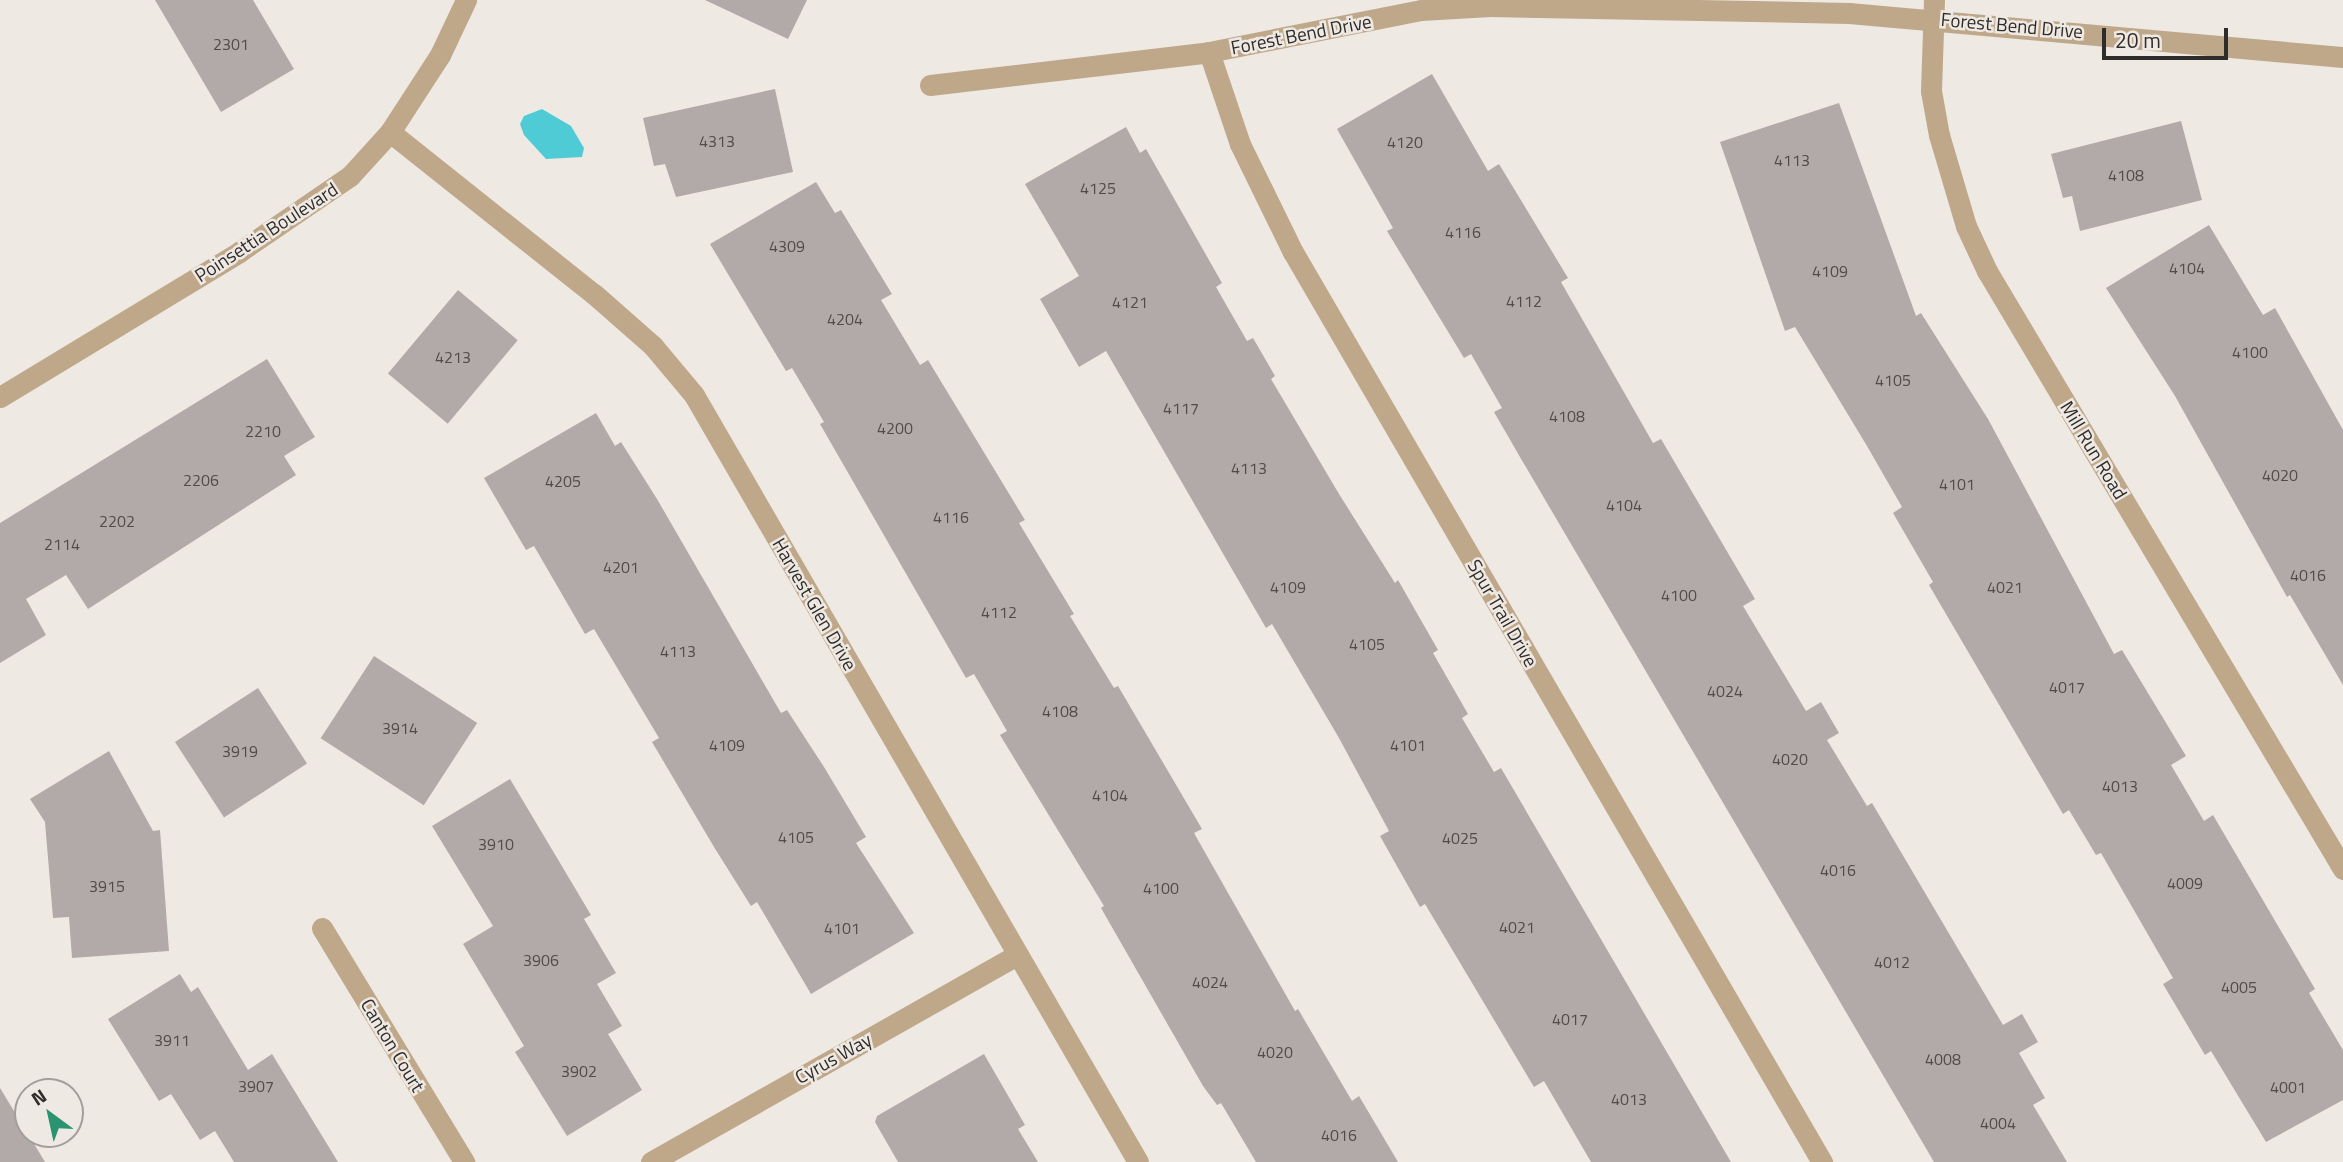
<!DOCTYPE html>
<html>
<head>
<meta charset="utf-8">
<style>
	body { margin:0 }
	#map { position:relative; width:2343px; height:1162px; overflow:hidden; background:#efe9e4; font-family:"Titillium Web",sans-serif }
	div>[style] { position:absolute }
	.water>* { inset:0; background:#4fcbd5 }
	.building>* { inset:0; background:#b1aaa8; transform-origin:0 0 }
	.street>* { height:21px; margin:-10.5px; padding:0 10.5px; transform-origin:10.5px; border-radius:10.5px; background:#bfa88a }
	span { translate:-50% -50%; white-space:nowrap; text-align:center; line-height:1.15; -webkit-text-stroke:5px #efe9e4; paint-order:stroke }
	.number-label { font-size:16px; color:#504c4a }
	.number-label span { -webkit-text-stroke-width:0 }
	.street-label { font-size:19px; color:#2f2d2b }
	.north { position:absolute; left:14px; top:1078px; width:70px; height:70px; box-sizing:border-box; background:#efe9e4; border:2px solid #a29e9a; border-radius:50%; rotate:327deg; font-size:19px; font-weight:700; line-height:28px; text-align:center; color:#2f2d2b }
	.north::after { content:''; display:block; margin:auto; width:24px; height:32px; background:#2a9371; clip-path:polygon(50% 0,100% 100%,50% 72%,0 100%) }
	.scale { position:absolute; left:2102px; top:28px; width:126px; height:32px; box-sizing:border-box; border:4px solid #2f2d2b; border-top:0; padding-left:9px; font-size:21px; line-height:24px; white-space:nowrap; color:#2f2d2b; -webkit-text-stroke:5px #efe9e4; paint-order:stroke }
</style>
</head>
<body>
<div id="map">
	<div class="water">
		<i style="clip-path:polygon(542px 109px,571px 126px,584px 148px,582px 157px,546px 159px,524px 135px,520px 124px,524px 116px)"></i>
	</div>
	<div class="building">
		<i style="clip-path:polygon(155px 0,253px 0,294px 69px,221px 112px)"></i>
		<i style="clip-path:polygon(705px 0,807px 0,788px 39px)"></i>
		<i style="clip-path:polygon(1432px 74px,1488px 171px,1499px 164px,1568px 278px,1561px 282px,1653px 443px,1661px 439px,1755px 599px,1743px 606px,1806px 711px,1821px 702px,1839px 733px,1827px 740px,1867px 806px,1872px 803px,2003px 1025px,2022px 1014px,2038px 1042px,2019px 1053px,2045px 1098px,2033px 1105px,2067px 1162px,1934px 1162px,1520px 457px,1494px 412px,1502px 408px,1471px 354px,1464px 358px,1387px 231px,1393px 228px,1337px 129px)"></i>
		<i style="clip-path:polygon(775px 89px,793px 172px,676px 197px,665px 164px,654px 166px,643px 118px)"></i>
		<i style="clip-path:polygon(1839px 103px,1916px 316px,1921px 313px,1988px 419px,2114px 654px,2122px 650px,2186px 756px,2171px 765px,2204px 821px,2213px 815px,2315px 989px,2309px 993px,2343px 1050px,2343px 1100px,2266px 1142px,2211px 1051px,2205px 1055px,2163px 984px,2173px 978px,2101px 853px,2096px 855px,2069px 810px,2063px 814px,1929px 585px,1933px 582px,1893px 513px,1902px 507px,1867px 446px,1795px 327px,1785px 331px,1720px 142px)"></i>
		<i style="clip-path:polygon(2181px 121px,2202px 200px,2080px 231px,2072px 196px,2063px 198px,2051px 154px)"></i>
		<i style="clip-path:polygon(1126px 127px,1140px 153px,1146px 149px,1222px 283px,1216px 287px,1247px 341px,1253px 338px,1275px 376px,1271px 379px,1339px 494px,1395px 583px,1398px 580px,1438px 650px,1433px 653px,1468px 714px,1462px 718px,1494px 772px,1501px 768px,1731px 1162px,1591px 1162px,1544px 1081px,1534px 1087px,1425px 904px,1420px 907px,1380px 836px,1389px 831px,1339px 738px,1272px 624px,1266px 628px,1106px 351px,1079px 367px,1040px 299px,1079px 276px,1025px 184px)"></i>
		<i style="clip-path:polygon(816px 182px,835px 213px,841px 210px,892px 294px,881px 300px,920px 365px,928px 360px,1025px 520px,1019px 523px,1074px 614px,1070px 616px,1114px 688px,1118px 686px,1202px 829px,1194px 833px,1295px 1011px,1298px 1009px,1352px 1101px,1359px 1096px,1398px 1162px,1256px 1162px,1221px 1103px,1217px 1105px,1203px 1086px,1101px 908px,1104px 906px,1000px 735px,1007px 731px,974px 674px,966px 678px,820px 424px,824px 422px,792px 368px,786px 371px,710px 244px)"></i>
		<i style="clip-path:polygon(2209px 225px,2263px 315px,2275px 308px,2343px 430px,2343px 685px,2290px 595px,2287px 597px,2175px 396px,2106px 288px)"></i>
		<i style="left:458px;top:290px;width:78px;height:109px;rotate:40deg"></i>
		<i style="clip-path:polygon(267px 359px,315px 437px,284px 456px,296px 475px,88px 609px,66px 575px,26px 599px,46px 635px,0 663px,0 523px)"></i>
		<i style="clip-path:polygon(596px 413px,615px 446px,621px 442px,657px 499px,781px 713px,787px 710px,824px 767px,866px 837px,856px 843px,914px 933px,811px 994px,757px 902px,751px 906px,714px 847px,652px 742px,659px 738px,594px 629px,585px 634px,534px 546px,526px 550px,484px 478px)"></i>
		<i style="left:374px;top:656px;width:123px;height:98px;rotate:33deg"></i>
		<i style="left:258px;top:688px;width:90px;height:99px;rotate:57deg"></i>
		<i style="clip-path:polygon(109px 751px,153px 831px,160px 830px,169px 951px,72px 958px,69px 917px,53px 918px,45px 822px,30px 799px)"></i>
		<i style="clip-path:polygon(510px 779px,591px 915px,584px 919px,616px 973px,597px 984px,622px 1026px,608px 1034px,642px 1090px,567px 1136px,515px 1052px,524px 1046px,463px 944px,493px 926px,432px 826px)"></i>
		<i style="clip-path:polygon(180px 974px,191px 992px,198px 987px,248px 1070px,272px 1054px,338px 1162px,234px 1162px,215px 1131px,200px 1140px,171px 1094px,159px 1101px,108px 1019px)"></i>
		<i style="clip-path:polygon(984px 1054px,1025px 1125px,1018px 1129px,1038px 1162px,898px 1162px,875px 1122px,877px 1116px)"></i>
		<i style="clip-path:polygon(0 1088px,28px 1134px,45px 1162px,0 1162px)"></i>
	</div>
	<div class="street">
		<i style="left:1934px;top:0;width:91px;rotate:91.9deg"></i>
		<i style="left:1931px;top:91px;width:45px;rotate:79.7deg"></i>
		<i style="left:1939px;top:135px;width:95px;rotate:73.5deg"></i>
		<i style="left:1966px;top:226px;width:50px;rotate:65deg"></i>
		<i style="left:1987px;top:271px;width:696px;rotate:59.23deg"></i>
		<i style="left:1209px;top:52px;width:97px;rotate:71.4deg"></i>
		<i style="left:1240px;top:144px;width:120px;rotate:63.9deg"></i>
		<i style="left:1293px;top:252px;width:1053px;rotate:59.83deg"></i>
		<i style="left:930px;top:85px;width:281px;rotate:-6.7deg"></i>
		<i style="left:1209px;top:52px;width:216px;rotate:-11.2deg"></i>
		<i style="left:1421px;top:10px;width:69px;rotate:-3.3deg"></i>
		<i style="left:1490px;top:6px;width:359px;rotate:1.1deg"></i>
		<i style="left:1849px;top:13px;width:496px;rotate:5.1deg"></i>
		<i style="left:390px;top:132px;width:260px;rotate:38.5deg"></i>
		<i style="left:594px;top:294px;width:79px;rotate:41.4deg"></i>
		<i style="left:653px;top:346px;width:64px;rotate:50.1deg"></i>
		<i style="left:694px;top:395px;width:886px;rotate:59.93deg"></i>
		<i style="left:0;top:397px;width:280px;rotate:-31.2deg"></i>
		<i style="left:239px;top:252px;width:135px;rotate:-34.4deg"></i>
		<i style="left:350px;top:176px;width:59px;rotate:-47.7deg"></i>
		<i style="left:390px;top:132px;width:92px;rotate:-57deg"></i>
		<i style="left:440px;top:55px;width:61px;rotate:-64.7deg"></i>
		<i style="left:322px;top:928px;width:274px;rotate:58.7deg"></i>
		<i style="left:651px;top:1162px;width:418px;rotate:-29.5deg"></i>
	</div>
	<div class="number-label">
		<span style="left:231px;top:44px">2301</span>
		<span style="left:717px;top:141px">4313</span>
		<span style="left:1405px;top:142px">4120</span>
		<span style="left:1792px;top:160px">4113</span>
		<span style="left:2126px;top:175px">4108</span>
		<span style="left:1098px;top:188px">4125</span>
		<span style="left:1463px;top:232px">4116</span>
		<span style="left:787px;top:246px">4309</span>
		<span style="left:2187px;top:268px">4104</span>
		<span style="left:1830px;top:271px">4109</span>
		<span style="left:1524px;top:301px">4112</span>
		<span style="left:1130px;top:302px">4121</span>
		<span style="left:845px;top:319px">4204</span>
		<span style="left:2250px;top:352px">4100</span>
		<span style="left:453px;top:357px">4213</span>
		<span style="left:1893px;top:380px">4105</span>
		<span style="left:1181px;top:408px">4117</span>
		<span style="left:1567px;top:416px">4108</span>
		<span style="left:895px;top:428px">4200</span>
		<span style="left:263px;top:431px">2210</span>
		<span style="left:1249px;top:468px">4113</span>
		<span style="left:2280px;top:475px">4020</span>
		<span style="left:201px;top:480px">2206</span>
		<span style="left:563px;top:481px">4205</span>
		<span style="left:1957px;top:484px">4101</span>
		<span style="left:1624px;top:505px">4104</span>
		<span style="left:951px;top:517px">4116</span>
		<span style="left:117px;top:521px">2202</span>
		<span style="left:62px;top:544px">2114</span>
		<span style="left:621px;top:567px">4201</span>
		<span style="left:2308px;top:575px">4016</span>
		<span style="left:1288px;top:587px">4109</span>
		<span style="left:2005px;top:587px">4021</span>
		<span style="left:1679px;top:595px">4100</span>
		<span style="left:999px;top:612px">4112</span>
		<span style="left:1367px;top:644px">4105</span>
		<span style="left:678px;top:651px">4113</span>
		<span style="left:2067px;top:687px">4017</span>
		<span style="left:1725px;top:691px">4024</span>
		<span style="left:1060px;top:711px">4108</span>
		<span style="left:400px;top:728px">3914</span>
		<span style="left:727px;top:745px">4109</span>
		<span style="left:1408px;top:745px">4101</span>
		<span style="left:240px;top:751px">3919</span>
		<span style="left:1790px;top:759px">4020</span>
		<span style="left:2120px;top:786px">4013</span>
		<span style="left:1110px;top:795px">4104</span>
		<span style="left:796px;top:837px">4105</span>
		<span style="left:1460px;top:838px">4025</span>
		<span style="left:496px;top:844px">3910</span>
		<span style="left:1838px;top:870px">4016</span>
		<span style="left:2185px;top:883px">4009</span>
		<span style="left:107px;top:886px">3915</span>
		<span style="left:1161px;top:888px">4100</span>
		<span style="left:1517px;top:927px">4021</span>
		<span style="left:842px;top:928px">4101</span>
		<span style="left:541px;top:960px">3906</span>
		<span style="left:1892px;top:962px">4012</span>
		<span style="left:1210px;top:982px">4024</span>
		<span style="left:2239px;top:987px">4005</span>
		<span style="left:1570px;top:1019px">4017</span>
		<span style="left:172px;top:1040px">3911</span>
		<span style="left:1275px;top:1052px">4020</span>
		<span style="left:1943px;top:1059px">4008</span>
		<span style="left:579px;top:1071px">3902</span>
		<span style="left:256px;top:1086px">3907</span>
		<span style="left:2288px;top:1087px">4001</span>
		<span style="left:1629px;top:1099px">4013</span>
		<span style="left:1998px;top:1123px">4004</span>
		<span style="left:1339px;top:1135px">4016</span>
	</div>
	<div class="street-label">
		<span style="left:2012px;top:25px;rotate:5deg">Forest Bend Drive</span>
		<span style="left:1301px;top:34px;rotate:-11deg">Forest Bend Drive</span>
		<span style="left:266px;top:232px;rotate:-33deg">Poinsettia Boulevard</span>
		<span style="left:2094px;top:450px;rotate:59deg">Mill Run Road</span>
		<span style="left:815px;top:604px;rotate:60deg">Harvest Glen Drive</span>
		<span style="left:1503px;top:613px;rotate:60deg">Spur Trail Drive</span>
		<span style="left:393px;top:1045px;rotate:59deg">Canton Court</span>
		<span style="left:833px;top:1058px;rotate:-29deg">Cyrus Way</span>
	</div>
	<div class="north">N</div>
	<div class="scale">20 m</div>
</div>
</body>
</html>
